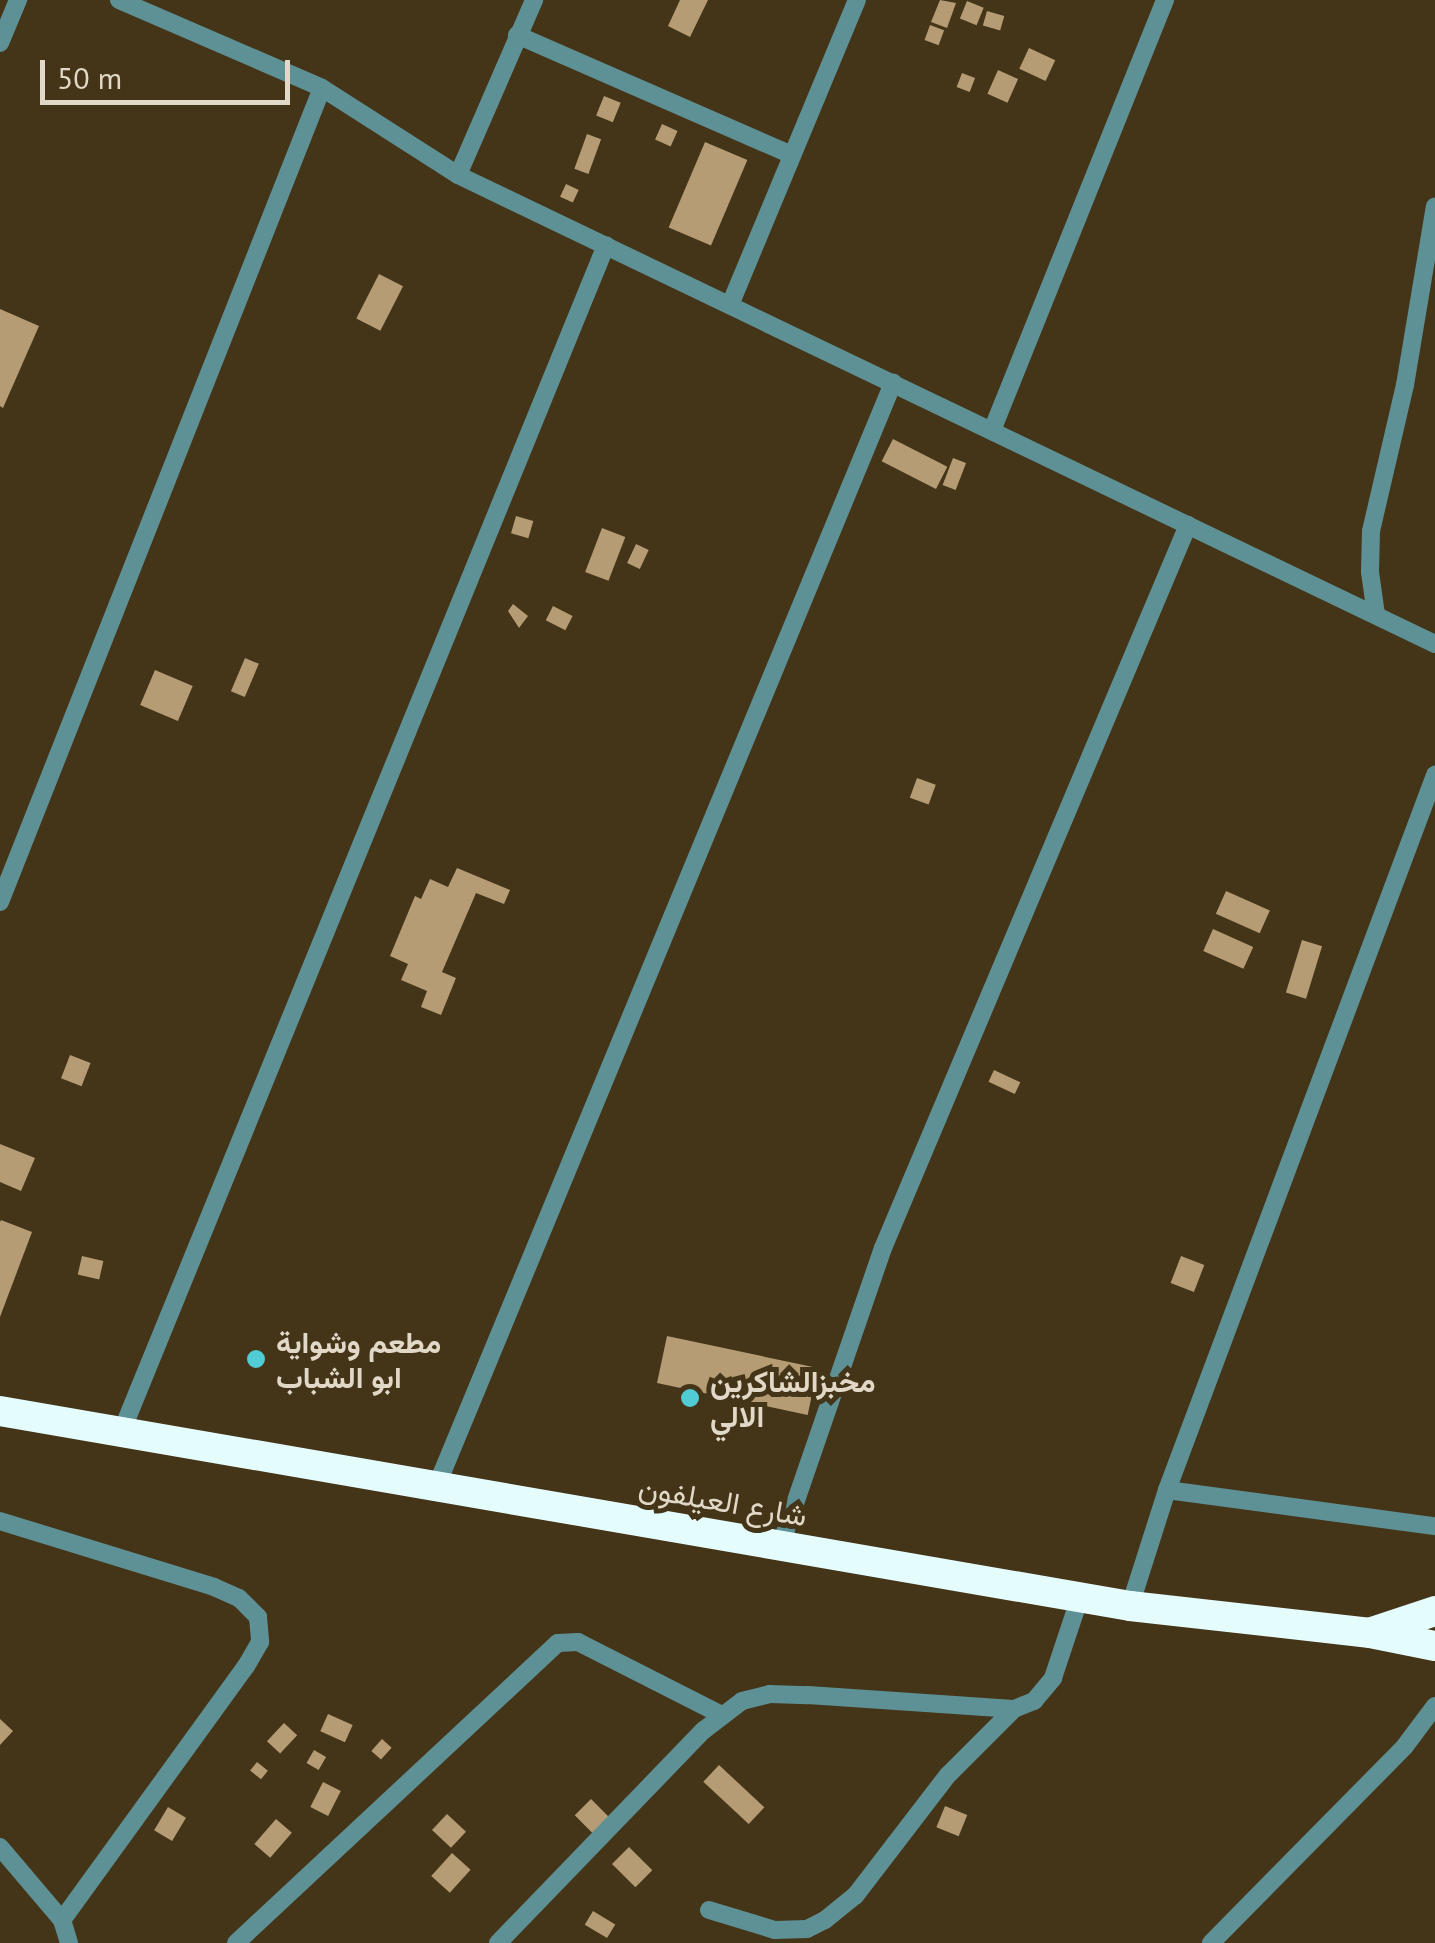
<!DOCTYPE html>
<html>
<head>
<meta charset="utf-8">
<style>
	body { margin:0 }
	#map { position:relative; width:1435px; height:1943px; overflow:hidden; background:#443418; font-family:"PT Sans",Vazirmatn,sans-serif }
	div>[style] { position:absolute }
	.building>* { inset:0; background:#b59c74; transform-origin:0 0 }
	.minor>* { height:18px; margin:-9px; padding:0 9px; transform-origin:9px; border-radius:9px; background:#5e9195 }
	.highway>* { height:30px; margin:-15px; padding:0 15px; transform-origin:15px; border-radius:15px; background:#e5fcfd }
	.dots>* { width:28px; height:28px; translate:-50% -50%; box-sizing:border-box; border:5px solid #443418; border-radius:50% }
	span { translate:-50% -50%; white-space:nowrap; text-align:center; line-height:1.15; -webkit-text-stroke:10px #443418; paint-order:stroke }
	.poi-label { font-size:30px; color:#e2d8c8; font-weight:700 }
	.left { translate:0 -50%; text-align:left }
	.street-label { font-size:30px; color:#e2d8c8 }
	.scale { position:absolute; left:40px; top:60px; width:250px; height:45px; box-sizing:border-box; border:5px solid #e2d8c8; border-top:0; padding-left:12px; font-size:30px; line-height:35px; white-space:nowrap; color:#e2d8c8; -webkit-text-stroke:8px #443418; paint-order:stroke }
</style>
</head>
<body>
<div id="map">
	<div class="building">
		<i style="clip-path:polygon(680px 0,708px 0,690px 37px,668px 26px)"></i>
		<i style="clip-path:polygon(940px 0,956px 3px,947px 28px,931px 22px)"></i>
		<i style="left:967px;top:1px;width:18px;height:19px;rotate:22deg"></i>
		<i style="left:987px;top:11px;width:18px;height:15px;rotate:16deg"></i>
		<i style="left:930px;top:25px;width:15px;height:16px;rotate:20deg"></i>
		<i style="left:1029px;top:48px;width:29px;height:23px;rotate:25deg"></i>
		<i style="left:998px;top:70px;width:22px;height:26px;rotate:24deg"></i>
		<i style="left:962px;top:73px;width:14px;height:15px;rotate:21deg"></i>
		<i style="left:604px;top:96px;width:18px;height:21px;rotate:22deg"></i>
		<i style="left:662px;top:124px;width:17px;height:17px;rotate:24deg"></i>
		<i style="left:587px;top:134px;width:15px;height:37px;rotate:20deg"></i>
		<i style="left:705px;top:142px;width:46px;height:93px;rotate:23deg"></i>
		<i style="left:566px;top:184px;width:14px;height:14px;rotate:25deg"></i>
		<i style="left:379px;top:274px;width:27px;height:50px;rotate:27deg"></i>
		<i style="clip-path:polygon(0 309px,39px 326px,3px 408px,0 406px)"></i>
		<i style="left:893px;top:439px;width:61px;height:25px;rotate:27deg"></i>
		<i style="left:953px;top:458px;width:14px;height:29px;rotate:21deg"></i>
		<i style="left:516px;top:516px;width:18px;height:18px;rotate:16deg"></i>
		<i style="left:602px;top:528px;width:25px;height:47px;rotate:21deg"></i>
		<i style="left:636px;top:544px;width:14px;height:21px;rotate:25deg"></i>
		<i style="clip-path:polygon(513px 604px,528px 616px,519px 628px,508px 611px)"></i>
		<i style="left:553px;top:606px;width:22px;height:16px;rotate:27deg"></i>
		<i style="left:245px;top:658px;width:15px;height:36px;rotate:23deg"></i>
		<i style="left:155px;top:670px;width:41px;height:38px;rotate:23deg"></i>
		<i style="left:917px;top:778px;width:20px;height:21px;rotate:20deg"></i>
		<i style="clip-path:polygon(457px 868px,510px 890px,504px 904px,476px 893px,442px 972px,456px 978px,441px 1015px,421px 1007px,427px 991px,401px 980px,408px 964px,390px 956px,415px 896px,421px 899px,430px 879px,448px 887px)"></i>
		<i style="left:1226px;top:891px;width:48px;height:25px;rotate:24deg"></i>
		<i style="left:1213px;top:929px;width:44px;height:24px;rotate:24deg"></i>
		<i style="left:1302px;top:940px;width:21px;height:55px;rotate:17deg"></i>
		<i style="left:70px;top:1055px;width:22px;height:25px;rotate:21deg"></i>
		<i style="left:994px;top:1070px;width:29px;height:13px;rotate:25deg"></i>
		<i style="clip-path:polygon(0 1144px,35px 1158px,21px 1191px,0 1182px)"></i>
		<i style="clip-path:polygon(1px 1220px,32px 1232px,0 1317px,0 1222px)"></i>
		<i style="left:82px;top:1256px;width:22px;height:19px;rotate:13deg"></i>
		<i style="left:1181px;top:1256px;width:25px;height:29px;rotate:21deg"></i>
		<i style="left:667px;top:1336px;width:154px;height:48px;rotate:12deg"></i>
		<i style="left:328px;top:1714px;width:27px;height:19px;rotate:24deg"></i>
		<i style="clip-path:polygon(0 1719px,13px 1731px,0 1745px)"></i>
		<i style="left:284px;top:1723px;width:18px;height:25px;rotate:43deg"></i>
		<i style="left:382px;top:1739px;width:13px;height:16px;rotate:42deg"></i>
		<i style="left:314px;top:1750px;width:14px;height:15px;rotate:30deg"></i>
		<i style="left:257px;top:1762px;width:14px;height:11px;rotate:39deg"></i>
		<i style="left:719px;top:1765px;width:62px;height:23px;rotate:43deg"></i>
		<i style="left:323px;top:1782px;width:20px;height:28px;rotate:27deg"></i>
		<i style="left:591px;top:1799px;width:31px;height:23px;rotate:45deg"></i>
		<i style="left:945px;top:1806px;width:24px;height:23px;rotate:22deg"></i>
		<i style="left:168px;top:1807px;width:21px;height:27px;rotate:31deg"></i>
		<i style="left:447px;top:1814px;width:26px;height:22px;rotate:43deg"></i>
		<i style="left:276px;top:1819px;width:21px;height:33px;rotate:41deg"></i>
		<i style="left:629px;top:1847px;width:33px;height:24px;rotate:45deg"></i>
		<i style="left:452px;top:1853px;width:25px;height:31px;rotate:42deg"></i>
		<i style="left:593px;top:1911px;width:26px;height:16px;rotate:31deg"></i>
	</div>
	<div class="minor">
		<i style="left:119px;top:0;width:221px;rotate:23.4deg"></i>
		<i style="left:322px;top:88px;width:161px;rotate:32.6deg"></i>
		<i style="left:458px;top:175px;width:1084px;rotate:25.64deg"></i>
		<i style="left:517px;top:35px;width:300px;rotate:23.6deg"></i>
		<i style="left:0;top:43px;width:47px;rotate:-67.3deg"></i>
		<i style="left:458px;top:175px;width:191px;rotate:-66.5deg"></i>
		<i style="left:730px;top:305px;width:330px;rotate:-67.4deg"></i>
		<i style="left:993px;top:428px;width:461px;rotate:-68.1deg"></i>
		<i style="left:1376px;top:615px;width:43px;rotate:-97.9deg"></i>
		<i style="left:1370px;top:572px;width:41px;rotate:-88.6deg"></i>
		<i style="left:1371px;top:531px;width:150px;rotate:-76.9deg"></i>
		<i style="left:1405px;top:385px;width:181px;rotate:-80.5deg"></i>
		<i style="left:0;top:902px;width:875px;rotate:-68.42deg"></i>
		<i style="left:121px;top:1433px;width:1283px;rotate:-67.79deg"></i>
		<i style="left:437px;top:1485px;width:1193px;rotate:-67.52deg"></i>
		<i style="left:1167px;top:1490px;width:270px;rotate:7.7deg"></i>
		<i style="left:0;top:1521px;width:224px;rotate:17.1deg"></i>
		<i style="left:214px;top:1587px;width:27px;rotate:24deg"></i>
		<i style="left:239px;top:1598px;width:27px;rotate:45deg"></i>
		<i style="left:258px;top:1617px;width:25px;rotate:85deg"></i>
		<i style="left:260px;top:1642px;width:28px;rotate:120deg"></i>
		<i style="left:246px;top:1666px;width:314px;rotate:125.9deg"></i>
		<i style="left:780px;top:1547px;width:316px;rotate:-71deg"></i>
		<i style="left:883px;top:1248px;width:785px;rotate:-67.13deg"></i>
		<i style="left:1130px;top:1606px;width:122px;rotate:-72.3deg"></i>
		<i style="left:1167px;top:1490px;width:764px;rotate:-69.45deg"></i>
		<i style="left:0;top:1847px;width:96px;rotate:49.7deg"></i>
		<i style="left:62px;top:1920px;width:24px;rotate:73deg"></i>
		<i style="left:709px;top:1910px;width:69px;rotate:16.9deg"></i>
		<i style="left:775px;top:1930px;width:32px;rotate:-2deg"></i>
		<i style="left:807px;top:1929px;width:20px;rotate:-27deg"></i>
		<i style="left:825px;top:1920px;width:38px;rotate:-39deg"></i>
		<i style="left:855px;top:1896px;width:153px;rotate:-52.5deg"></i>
		<i style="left:948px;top:1775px;width:93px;rotate:-45deg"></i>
		<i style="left:236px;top:1943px;width:440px;rotate:-43deg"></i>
		<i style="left:558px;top:1643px;width:20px;rotate:-3deg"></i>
		<i style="left:578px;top:1642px;width:159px;rotate:26.9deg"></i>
		<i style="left:498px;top:1943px;width:296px;rotate:-46deg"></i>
		<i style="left:704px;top:1730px;width:48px;rotate:-37.3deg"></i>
		<i style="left:742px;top:1701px;width:29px;rotate:-14deg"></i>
		<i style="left:770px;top:1694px;width:38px;rotate:2deg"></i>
		<i style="left:808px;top:1695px;width:206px;rotate:3.9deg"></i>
		<i style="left:1014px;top:1709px;width:22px;rotate:-22deg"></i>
		<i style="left:1034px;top:1701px;width:30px;rotate:-50deg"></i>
		<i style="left:1053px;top:1678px;width:85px;rotate:-71.6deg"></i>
		<i style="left:1211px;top:1943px;width:276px;rotate:-45.4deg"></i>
		<i style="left:1405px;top:1746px;width:50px;rotate:-53.1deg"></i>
	</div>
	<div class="highway">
		<i style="left:0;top:1411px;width:1147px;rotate:9.79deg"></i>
		<i style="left:1130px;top:1606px;width:242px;rotate:6.4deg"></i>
		<i style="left:1370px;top:1633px;width:66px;rotate:11.3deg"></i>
		<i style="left:1372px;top:1632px;width:66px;rotate:-18.4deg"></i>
	</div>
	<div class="dots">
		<i style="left:256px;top:1359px;background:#51ccd4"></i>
		<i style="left:690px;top:1398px;background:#51ccd4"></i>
	</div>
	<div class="poi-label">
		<span class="left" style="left:276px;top:1359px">مطعم وشواية<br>ابو الشباب</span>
		<span class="left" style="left:710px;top:1398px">مخبزالشاكرين<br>الالي</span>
	</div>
	<div class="street-label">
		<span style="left:723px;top:1501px;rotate:10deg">شارع العيلفون</span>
	</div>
	<div class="scale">50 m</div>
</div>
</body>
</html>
